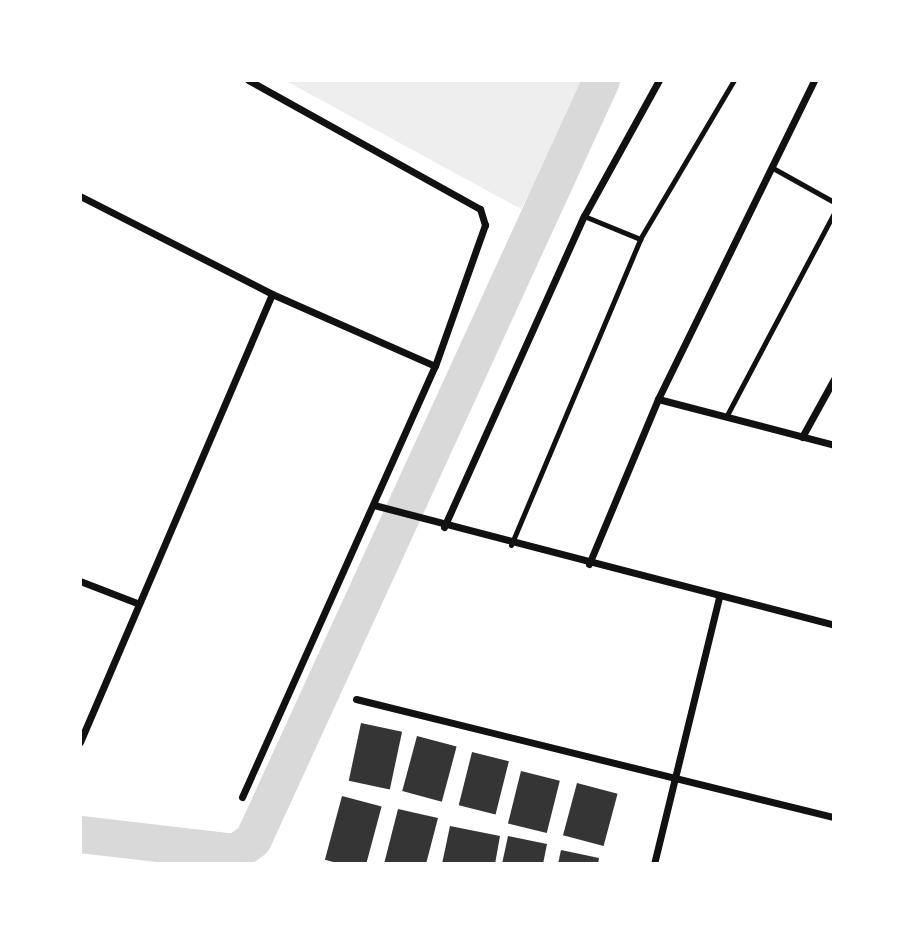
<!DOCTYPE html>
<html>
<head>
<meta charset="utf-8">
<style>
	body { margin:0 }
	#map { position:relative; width:914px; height:944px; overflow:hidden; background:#fff; font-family:"Noto Sans",sans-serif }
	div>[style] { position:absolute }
	.green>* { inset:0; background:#eee }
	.river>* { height:37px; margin:-18.5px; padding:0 18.5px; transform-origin:18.5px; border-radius:18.5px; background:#d9d9d9 }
	.building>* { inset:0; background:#353535; transform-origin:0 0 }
	.service>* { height:5px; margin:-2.5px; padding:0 2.5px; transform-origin:2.5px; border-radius:2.5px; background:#111 }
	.minor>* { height:7px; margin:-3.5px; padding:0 3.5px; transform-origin:3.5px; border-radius:3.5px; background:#111 }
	span { translate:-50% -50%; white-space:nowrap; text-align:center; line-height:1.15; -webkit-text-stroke:7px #fff; paint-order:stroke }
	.frame { position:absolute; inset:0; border:82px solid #fff; pointer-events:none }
</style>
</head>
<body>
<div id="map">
	<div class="green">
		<i style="clip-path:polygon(286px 81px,591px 81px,521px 209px)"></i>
	</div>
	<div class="river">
		<i style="left:80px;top:834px;width:157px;rotate:6.6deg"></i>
		<i style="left:236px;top:852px;width:21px;rotate:-37deg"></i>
		<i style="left:253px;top:839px;width:835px;rotate:-65.37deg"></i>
	</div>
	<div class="building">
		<i style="left:361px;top:723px;width:42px;height:59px;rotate:12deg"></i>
		<i style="left:417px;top:736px;width:41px;height:57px;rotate:15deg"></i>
		<i style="left:472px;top:752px;width:38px;height:55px;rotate:14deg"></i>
		<i style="left:521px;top:771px;width:40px;height:54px;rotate:14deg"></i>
		<i style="left:577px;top:783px;width:42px;height:54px;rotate:15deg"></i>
		<i style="left:342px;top:796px;width:41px;height:66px;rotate:15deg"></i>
		<i style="clip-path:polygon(398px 809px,438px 818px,426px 864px,384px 864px)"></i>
		<i style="clip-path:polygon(450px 826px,500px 836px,495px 864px,442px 864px)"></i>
		<i style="clip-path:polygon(508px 836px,547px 844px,543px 864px,502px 864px)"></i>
		<i style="clip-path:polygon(561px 850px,599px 858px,598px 864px,558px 864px)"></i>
	</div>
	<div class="service">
		<i style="left:771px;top:167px;width:72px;rotate:29.1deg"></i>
		<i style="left:584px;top:216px;width:61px;rotate:22.3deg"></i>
		<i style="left:726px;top:417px;width:231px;rotate:-62.1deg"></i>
		<i style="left:511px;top:545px;width:332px;rotate:-67.1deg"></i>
		<i style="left:640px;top:239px;width:185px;rotate:-59.4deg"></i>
	</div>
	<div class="minor">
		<i style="left:80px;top:196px;width:216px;rotate:27deg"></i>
		<i style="left:272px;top:294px;width:178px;rotate:23.8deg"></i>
		<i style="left:658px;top:399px;width:182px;rotate:14.6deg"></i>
		<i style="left:802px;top:437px;width:66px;rotate:-61.1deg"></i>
		<i style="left:374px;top:505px;width:475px;rotate:14.6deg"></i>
		<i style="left:444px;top:527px;width:341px;rotate:-65.8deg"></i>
		<i style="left:584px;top:216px;width:155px;rotate:-61.1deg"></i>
		<i style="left:589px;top:564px;width:179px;rotate:-67.3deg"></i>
		<i style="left:658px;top:399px;width:355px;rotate:-63.9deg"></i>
		<i style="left:80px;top:581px;width:61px;rotate:21.1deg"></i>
		<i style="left:356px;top:699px;width:492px;rotate:13.9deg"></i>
		<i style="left:80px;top:742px;width:487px;rotate:-66.8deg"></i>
		<i style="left:242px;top:797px;width:472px;rotate:-65.9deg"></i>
		<i style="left:435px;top:366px;width:150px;rotate:-70.5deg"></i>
		<i style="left:485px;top:225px;width:17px;rotate:-107deg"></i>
		<i style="left:480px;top:209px;width:265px;rotate:-150.9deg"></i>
		<i style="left:654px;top:864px;width:274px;rotate:-76.3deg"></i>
	</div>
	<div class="frame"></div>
</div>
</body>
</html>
